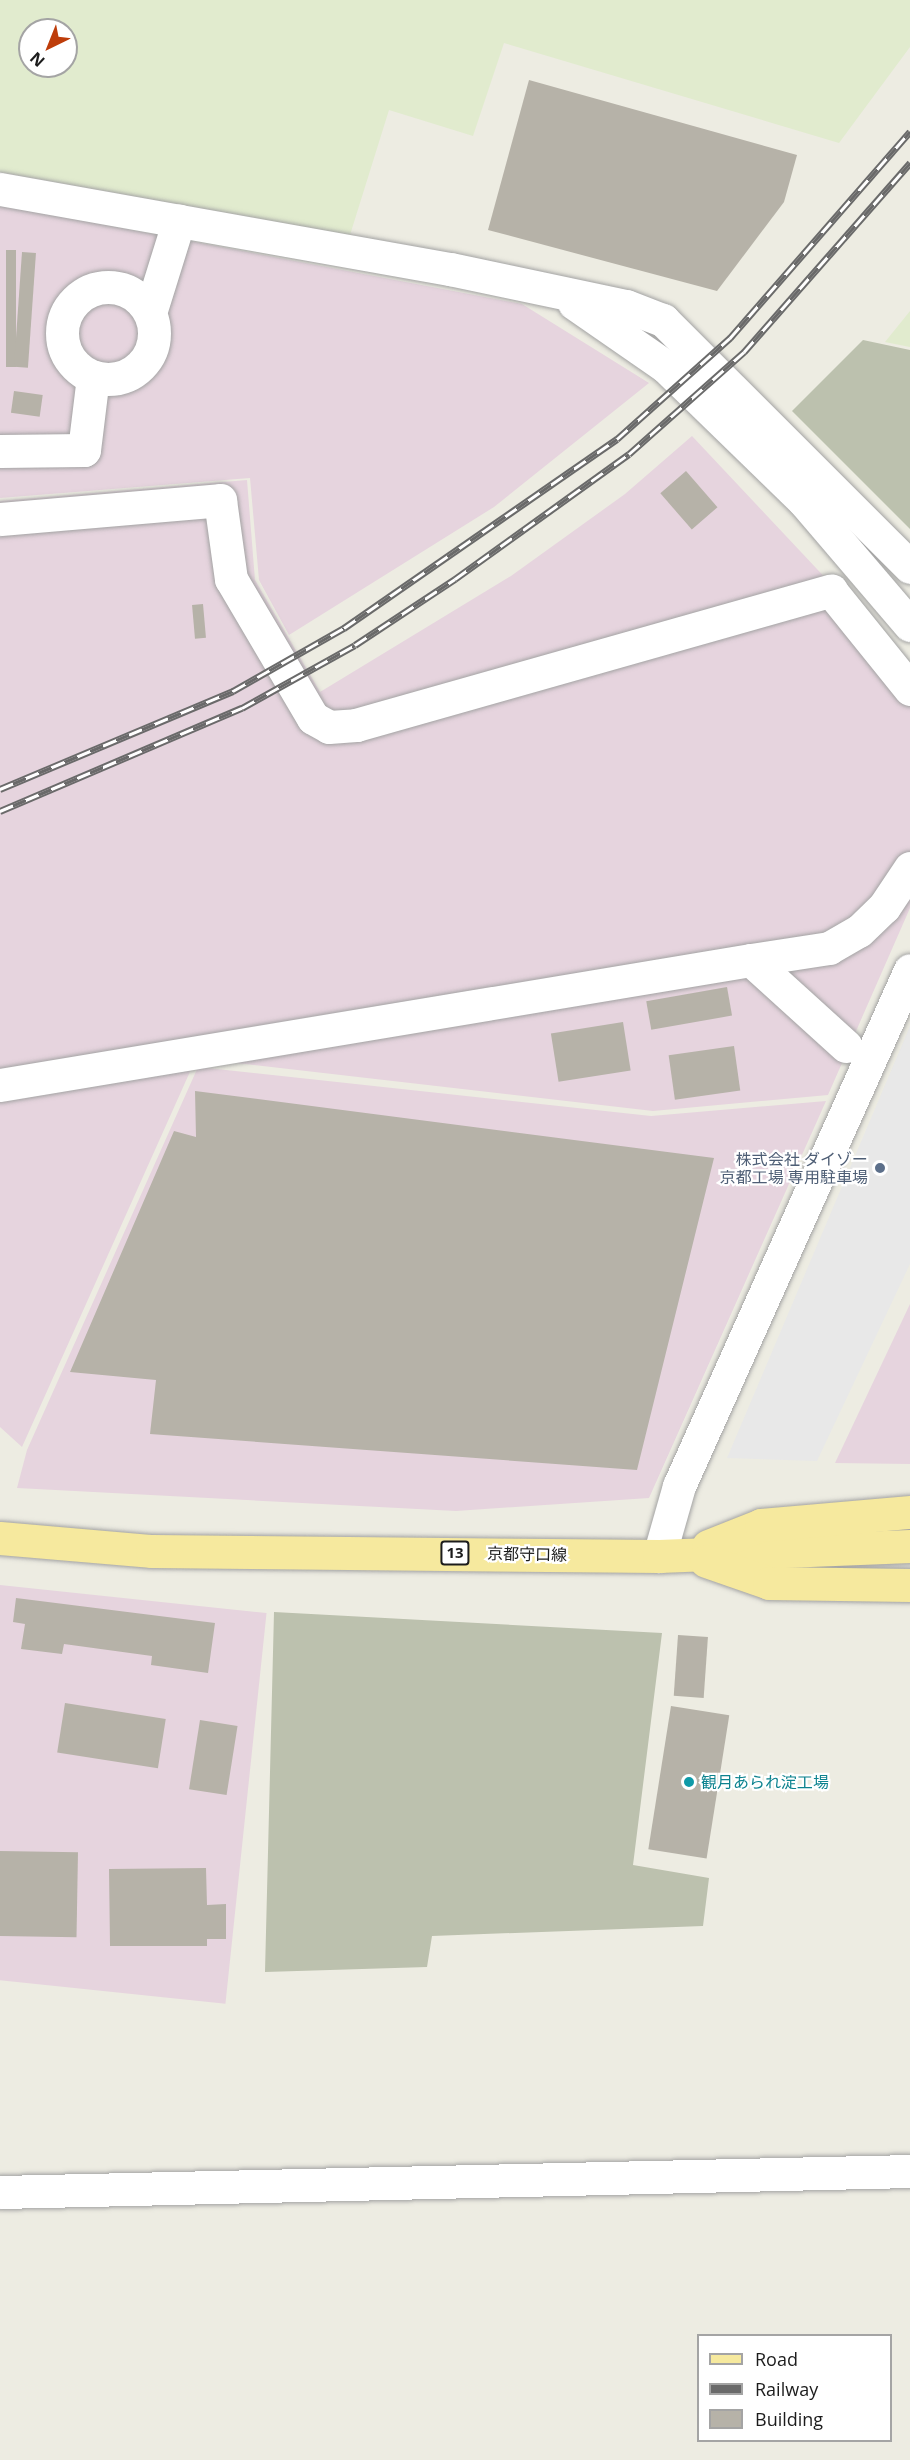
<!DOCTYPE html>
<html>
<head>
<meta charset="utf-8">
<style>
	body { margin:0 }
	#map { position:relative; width:910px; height:2460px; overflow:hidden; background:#edece2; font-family:"Open Sans","Noto Sans JP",sans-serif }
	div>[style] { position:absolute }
	.industrial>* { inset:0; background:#e6d4de; transform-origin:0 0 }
	.construction>* { inset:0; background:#bcc1ae }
	.farmland>* { inset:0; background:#e1ebce }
	.parking>* { inset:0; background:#e8e8e8 }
	.building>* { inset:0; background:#b6b2a8; transform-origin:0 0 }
	.roads { filter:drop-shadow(0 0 2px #a3a3a3) drop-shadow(0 0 2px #a3a3a3) }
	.minor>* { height:33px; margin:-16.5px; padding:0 16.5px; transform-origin:16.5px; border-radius:16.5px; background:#fff }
	.minor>.ring { margin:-16.5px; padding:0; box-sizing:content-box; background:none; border:33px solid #fff; border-radius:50% }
	.major>* { height:33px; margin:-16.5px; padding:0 16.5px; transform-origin:16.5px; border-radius:16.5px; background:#f6e99e }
	.rail>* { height:7px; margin-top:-3.5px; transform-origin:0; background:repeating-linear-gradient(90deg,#fff 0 14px,#6a6a6a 0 28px); box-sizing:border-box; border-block:2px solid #6a6a6a }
	.dots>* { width:16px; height:16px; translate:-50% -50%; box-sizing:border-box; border:3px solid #fff; border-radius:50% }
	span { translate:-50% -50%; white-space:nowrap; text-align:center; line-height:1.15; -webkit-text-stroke:4.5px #fff; paint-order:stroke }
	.shield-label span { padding:2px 4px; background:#fff; border:2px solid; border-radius:4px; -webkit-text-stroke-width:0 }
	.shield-label { font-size:15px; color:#1c1c1c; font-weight:700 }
	.service-label { font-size:16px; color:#4e5e75 }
	.right { translate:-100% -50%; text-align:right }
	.street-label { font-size:16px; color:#1c1c1c }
	.culture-label { font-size:16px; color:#0d838f }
	.left { translate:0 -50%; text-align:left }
	.legend { position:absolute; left:697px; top:2334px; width:195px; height:108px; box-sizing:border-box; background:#fff; border:2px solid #a4a4a4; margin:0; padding:8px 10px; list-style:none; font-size:18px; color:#1c1c1c }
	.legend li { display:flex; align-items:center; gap:12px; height:30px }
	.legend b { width:30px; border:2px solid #a4a4a4 }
	.north { position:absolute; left:18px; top:18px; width:60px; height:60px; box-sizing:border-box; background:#fff; border:2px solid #a4a4a4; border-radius:50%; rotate:223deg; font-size:16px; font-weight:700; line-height:24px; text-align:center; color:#1c1c1c }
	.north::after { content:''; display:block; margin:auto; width:21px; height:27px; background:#be3d0a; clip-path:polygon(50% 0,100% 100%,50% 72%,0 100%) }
</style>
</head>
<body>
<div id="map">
	<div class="industrial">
		<i style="clip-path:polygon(0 205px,522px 304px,649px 383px,494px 507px,289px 635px,259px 580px,250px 478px,0 498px)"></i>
		<i style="clip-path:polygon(692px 436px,910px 668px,910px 908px,828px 1095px,653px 1111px,202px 1059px,193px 1065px,22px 1447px,0 1427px,0 501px,247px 480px,255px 580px,320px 692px,511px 576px,625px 494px)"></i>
		<i style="clip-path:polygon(198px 1067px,651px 1116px,826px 1101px,649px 1498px,456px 1511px,17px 1488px,27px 1450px)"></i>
		<i style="clip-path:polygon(910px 1304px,910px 1464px,835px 1463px)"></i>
		<i style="left:0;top:1585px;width:268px;height:393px;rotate:6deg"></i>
	</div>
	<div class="construction">
		<i style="clip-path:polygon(863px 340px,910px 350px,910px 529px,792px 411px)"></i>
		<i style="clip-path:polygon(274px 1612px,662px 1633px,633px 1865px,709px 1878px,703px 1926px,432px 1936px,427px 1967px,265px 1972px)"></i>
	</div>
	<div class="farmland">
		<i style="clip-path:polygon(evenodd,0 0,910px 0,910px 47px,839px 143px,504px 43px,473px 136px,389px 110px,350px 235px,0 172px,0 0,30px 30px,66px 30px,66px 66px,30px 66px,30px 30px)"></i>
		<i style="clip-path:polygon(910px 311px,910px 347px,885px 342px)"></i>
	</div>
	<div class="parking">
		<i style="clip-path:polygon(910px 1026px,910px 1264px,817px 1461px,727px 1458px)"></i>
	</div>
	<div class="building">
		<i style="clip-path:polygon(529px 80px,797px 155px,784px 202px,717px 291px,488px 230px)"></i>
		<i style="left:6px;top:250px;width:10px;height:117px"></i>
		<i style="left:22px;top:252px;width:14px;height:115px;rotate:4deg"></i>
		<i style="left:14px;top:391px;width:29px;height:22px;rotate:8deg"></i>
		<i style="left:686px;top:471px;width:48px;height:34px;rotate:49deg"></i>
		<i style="left:203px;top:604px;width:34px;height:11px;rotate:85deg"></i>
		<i style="left:727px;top:987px;width:29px;height:82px;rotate:80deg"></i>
		<i style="left:623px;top:1022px;width:49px;height:73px;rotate:81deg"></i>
		<i style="left:734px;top:1046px;width:45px;height:66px;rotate:82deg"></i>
		<i style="clip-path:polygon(195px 1091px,714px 1158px,637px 1470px,150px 1434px,156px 1380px,70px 1372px,174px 1131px,196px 1137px)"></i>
		<i style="clip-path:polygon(16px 1598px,215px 1623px,208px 1673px,151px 1665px,152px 1656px,64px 1644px,62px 1654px,21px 1649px,25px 1624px,13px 1622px)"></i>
		<i style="left:678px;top:1635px;width:30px;height:61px;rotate:4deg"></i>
		<i style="left:65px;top:1703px;width:102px;height:50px;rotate:9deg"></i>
		<i style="left:671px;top:1706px;width:59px;height:145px;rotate:9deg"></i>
		<i style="left:200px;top:1720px;width:38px;height:70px;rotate:9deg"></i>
		<i style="left:0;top:1851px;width:78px;height:85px;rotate:1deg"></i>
		<i style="clip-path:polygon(206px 1868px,207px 1905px,226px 1904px,226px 1939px,207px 1939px,207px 1946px,110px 1946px,109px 1869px)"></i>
	</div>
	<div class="roads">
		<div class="minor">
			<i style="left:0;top:189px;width:457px;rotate:10.1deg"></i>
			<i style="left:450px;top:269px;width:180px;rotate:11.9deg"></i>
			<i style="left:626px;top:306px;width:40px;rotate:21deg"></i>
			<i style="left:663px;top:320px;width:349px;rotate:45deg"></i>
			<i class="ring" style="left:62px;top:287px;width:59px;height:59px"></i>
			<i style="left:574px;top:303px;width:111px;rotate:34.7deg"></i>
			<i style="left:665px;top:366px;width:194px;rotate:44.2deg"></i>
			<i style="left:804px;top:501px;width:163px;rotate:49.5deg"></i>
			<i style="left:150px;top:313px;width:97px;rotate:-72.7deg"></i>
			<i style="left:0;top:451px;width:84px;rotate:-0.7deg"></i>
			<i style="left:84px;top:450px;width:74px;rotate:-83deg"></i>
			<i style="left:0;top:519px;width:221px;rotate:-4.9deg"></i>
			<i style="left:220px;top:500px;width:80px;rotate:82.1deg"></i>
			<i style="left:231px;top:579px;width:161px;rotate:59.5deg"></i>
			<i style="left:313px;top:718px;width:18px;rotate:29deg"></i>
			<i style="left:329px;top:727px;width:27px;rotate:-4deg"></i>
			<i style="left:356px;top:725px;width:494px;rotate:-15.8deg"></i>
			<i style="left:831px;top:591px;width:126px;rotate:51.1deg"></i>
			<i style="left:751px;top:960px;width:79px;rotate:-8.7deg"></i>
			<i style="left:829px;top:948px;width:34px;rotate:-30deg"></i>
			<i style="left:859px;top:931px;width:35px;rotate:-44deg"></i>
			<i style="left:884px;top:907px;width:47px;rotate:-56.3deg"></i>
			<i style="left:0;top:1085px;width:761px;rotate:-9.45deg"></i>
			<i style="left:751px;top:960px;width:128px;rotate:42.2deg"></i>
			<i style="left:659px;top:1556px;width:73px;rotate:-74.1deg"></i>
			<i style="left:679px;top:1486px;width:565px;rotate:-65.88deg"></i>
			<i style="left:0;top:2192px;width:910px;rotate:-1.32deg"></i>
		</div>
		<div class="major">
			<i style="left:0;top:1538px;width:153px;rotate:4.9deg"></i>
			<i style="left:152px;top:1551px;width:507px;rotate:0.57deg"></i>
			<i style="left:659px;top:1556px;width:251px;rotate:-2.3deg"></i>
			<i style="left:708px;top:1546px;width:57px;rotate:-21.6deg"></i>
			<i style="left:761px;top:1525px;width:150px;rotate:-5deg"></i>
			<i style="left:706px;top:1561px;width:67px;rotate:19.2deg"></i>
			<i style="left:769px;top:1583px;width:141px;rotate:0.8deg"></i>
		</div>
	</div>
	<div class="rail">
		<i style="left:0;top:789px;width:253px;rotate:-22.8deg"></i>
		<i style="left:233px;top:691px;width:128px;rotate:-29.6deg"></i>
		<i style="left:344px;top:628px;width:332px;rotate:-34.7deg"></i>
		<i style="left:617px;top:439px;width:152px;rotate:-41.8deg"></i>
		<i style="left:730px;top:338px;width:274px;rotate:-48.9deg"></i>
		<i style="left:0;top:811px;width:263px;rotate:-23.1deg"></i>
		<i style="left:242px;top:708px;width:129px;rotate:-29.1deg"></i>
		<i style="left:355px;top:645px;width:120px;rotate:-33.4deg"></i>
		<i style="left:455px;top:579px;width:214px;rotate:-35.7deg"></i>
		<i style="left:629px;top:454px;width:154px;rotate:-41.6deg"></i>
		<i style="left:744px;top:352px;width:252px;rotate:-48.7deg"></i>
	</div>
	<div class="dots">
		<i style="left:880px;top:1168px;background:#5c6f8a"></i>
		<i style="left:689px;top:1782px;background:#0f9aa8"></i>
	</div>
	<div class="shield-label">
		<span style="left:455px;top:1553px">13</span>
	</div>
	<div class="service-label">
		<span class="right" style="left:868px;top:1168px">株式会社 ダイゾー<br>京都工場 専用駐車場</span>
	</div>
	<div class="street-label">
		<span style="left:527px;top:1554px;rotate:1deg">京都守口線</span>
	</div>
	<div class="culture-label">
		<span class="left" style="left:701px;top:1782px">観月あられ淀工場</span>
	</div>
	<ul class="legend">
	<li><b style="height:8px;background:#f6e99e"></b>Road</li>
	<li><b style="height:8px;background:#6a6a6a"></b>Railway</li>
	<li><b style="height:16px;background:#b6b2a8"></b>Building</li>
	</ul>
	<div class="north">N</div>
</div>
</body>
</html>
